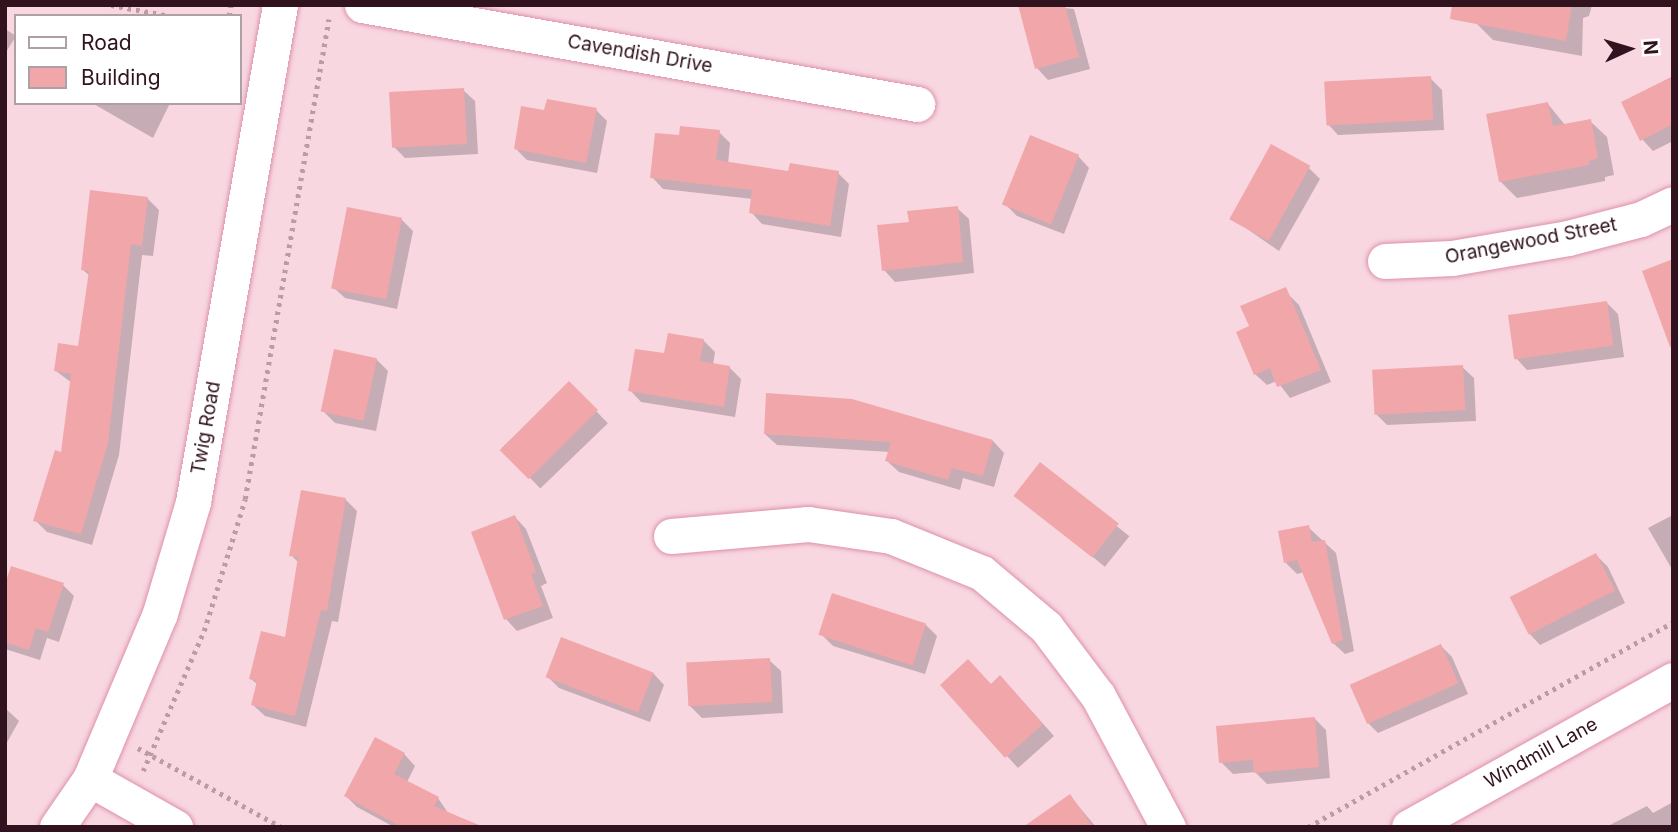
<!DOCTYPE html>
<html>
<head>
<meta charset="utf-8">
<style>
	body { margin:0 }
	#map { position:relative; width:1678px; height:832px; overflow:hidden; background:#f8d7e1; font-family:Inter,sans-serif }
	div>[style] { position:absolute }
	.shadow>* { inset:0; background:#0003; transform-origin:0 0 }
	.building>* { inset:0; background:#f1a7aa; transform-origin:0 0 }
	.path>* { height:4.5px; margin-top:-2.25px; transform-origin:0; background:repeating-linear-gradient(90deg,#bb9ba5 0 3.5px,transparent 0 8.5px) }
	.roads { filter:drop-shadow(0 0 2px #de90ac) drop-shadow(0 0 2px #de90ac) }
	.minor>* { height:35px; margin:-17.5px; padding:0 17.5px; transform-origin:17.5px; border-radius:17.5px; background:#fff }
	span { translate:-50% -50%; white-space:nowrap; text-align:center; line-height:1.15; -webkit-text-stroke:5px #fff; paint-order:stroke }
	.street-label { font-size:19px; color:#31131f }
	.frame { position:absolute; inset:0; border:7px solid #31131f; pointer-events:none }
	.legend { position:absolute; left:14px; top:14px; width:228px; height:91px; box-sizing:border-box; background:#fff; border:2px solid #ada1a5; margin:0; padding:9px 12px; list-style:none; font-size:21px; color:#31131f }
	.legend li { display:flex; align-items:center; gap:14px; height:35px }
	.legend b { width:35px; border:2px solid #ada1a5 }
	.north { position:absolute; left:1594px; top:14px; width:70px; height:70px; -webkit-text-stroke:5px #fff; paint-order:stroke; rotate:86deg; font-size:19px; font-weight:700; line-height:28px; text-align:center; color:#31131f }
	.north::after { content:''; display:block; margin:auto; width:24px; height:32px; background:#31131f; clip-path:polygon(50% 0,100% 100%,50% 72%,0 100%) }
</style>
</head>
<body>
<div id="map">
	<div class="shadow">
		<i style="clip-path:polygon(1033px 5px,1074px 9px,1090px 69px,1048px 80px,1037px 68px)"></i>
		<i style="clip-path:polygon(1479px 5px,1592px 5px,1589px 16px,1583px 18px,1582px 56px,1493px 40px,1476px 23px)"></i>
		<i style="left:5px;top:29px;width:13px;height:65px;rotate:32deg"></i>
		<i style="clip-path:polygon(1430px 78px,1442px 90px,1444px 130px,1338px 135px,1327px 123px)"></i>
		<i style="clip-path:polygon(1673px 78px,1673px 141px,1653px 151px,1642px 139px)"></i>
		<i style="clip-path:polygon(463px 90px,475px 101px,478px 154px,405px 158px,394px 147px)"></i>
		<i style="clip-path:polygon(92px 103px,170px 103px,153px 138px)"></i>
		<i style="clip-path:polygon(1548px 104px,1565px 125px,1590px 121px,1607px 137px,1614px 175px,1605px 177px,1605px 181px,1517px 198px,1500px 181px)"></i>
		<i style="clip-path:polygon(596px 110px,607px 121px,597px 173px,527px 160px,515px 148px,546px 112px)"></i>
		<i style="clip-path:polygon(719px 132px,730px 143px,728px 164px,790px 173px,838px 173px,849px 184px,841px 237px,762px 224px,751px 212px,753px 199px,663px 189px,652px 177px,680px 137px)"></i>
		<i style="clip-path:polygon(1078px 156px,1089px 168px,1064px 234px,1017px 216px,1005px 204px)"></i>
		<i style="clip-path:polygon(1309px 168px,1320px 179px,1279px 251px,1230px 217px)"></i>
		<i style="clip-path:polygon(147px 198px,159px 210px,153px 256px,142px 255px,119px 455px,92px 545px,47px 532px,35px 520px,63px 454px,72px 383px,56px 371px,79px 348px,90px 276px,83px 270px)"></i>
		<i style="clip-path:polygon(957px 208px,969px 219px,974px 273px,895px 282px,884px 270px)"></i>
		<i style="clip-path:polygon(401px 219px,413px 231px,397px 309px,345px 298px,333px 287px)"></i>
		<i style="clip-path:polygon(1287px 293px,1299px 305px,1331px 382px,1290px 398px,1277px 381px,1267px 385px,1255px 374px,1251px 327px)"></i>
		<i style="clip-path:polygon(1607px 303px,1618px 314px,1624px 357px,1527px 370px,1516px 358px)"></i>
		<i style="clip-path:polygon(703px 340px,715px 352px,713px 365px,729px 367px,741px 379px,735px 417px,641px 402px,630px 390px,665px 355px)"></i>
		<i style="clip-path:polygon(376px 359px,388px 371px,376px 431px,335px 423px,323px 411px)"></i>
		<i style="clip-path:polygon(1462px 367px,1474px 378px,1476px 421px,1387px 425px,1375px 413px)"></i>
		<i style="left:569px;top:383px;width:56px;height:94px;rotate:46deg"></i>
		<i style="clip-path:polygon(765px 434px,993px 441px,1004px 453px,994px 487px,963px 478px,960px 490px,899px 472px,887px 461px,890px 452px,777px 445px)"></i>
		<i style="left:1040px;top:464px;width:115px;height:39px;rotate:39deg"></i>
		<i style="clip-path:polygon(345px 499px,357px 511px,338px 622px,332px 621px,306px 727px,265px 716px,253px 705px,258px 685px,251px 679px,286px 639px,299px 563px,291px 555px)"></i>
		<i style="clip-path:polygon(1673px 515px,1673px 571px,1648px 528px)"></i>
		<i style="clip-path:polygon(515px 517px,526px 529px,547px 583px,541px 586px,553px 618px,517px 631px,506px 619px)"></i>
		<i style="clip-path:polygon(1308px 527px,1336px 553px,1354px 651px,1345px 654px,1333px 643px,1304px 572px,1297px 574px,1286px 563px)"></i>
		<i style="clip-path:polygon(1596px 555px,1608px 567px,1625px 603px,1540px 645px,1529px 633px)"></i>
		<i style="clip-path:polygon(63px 585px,74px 596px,59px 642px,47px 638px,40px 660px,5px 649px,5px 590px)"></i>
		<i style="clip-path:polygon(925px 624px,937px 636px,925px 674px,833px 646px,821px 634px)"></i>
		<i style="clip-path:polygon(1441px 646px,1452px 657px,1468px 694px,1378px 733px,1367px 722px)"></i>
		<i style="clip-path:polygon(769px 660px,781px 671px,783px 713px,702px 718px,690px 706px)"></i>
		<i style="clip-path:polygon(653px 673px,664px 685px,650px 722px,559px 688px,548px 677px)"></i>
		<i style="clip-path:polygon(942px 685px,1012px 689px,1054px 736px,1018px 768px)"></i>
		<i style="clip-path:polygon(5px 708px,19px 721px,5px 746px)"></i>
		<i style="clip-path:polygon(1314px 718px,1326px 730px,1330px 778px,1267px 784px,1255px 772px,1233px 774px,1221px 762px)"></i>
		<i style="clip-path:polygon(404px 754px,415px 766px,407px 782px,438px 798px,448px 813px,484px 827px,394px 827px,357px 807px,346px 796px)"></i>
		<i style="clip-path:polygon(1070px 796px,1096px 827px,1026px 827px)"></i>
		<i style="clip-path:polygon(1673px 802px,1673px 827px,1606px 827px,1647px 806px,1653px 813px)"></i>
	</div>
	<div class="building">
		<i style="clip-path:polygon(1018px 5px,1065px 5px,1079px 57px,1035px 69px)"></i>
		<i style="clip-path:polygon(1452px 5px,1572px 5px,1566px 41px,1450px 19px)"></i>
		<i style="left:1431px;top:76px;width:44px;height:107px;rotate:87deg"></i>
		<i style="clip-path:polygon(1673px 76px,1673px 124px,1640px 141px,1621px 102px)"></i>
		<i style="left:464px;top:88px;width:56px;height:75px;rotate:87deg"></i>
		<i style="clip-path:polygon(547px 99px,597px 108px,586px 163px,514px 149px,521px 106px,544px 110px)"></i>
		<i style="clip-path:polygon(1548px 102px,1553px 126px,1591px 119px,1598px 158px,1589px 161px,1589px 165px,1499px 182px,1486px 114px)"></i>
		<i style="clip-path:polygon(680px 126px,720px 130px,716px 160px,788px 171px,790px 163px,839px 171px,830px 226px,749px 213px,752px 190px,650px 178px,655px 133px,679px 135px)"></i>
		<i style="left:1030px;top:135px;width:53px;height:75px;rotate:22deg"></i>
		<i style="left:1271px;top:144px;width:45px;height:86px;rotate:29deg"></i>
		<i style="clip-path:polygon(90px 190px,148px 197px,142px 246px,131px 244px,108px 443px,81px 534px,33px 521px,55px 450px,61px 452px,71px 374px,54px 371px,58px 343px,78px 346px,89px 271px,81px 270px)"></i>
		<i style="clip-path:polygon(958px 206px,963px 262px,882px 271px,877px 225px,909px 222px,907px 211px)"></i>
		<i style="left:347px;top:207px;width:56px;height:83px;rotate:11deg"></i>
		<i style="clip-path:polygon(1673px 259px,1673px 346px,1670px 347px,1642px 271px)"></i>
		<i style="clip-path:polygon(1286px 287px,1321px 370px,1277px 387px,1270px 368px,1254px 375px,1236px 332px,1249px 326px,1240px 306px)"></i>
		<i style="left:1607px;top:301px;width:45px;height:100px;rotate:82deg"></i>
		<i style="clip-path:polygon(668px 333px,704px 339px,700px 361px,730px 366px,724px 407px,628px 391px,635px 349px,664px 353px)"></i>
		<i style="left:334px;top:349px;width:44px;height:64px;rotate:12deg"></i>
		<i style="left:1463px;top:365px;width:45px;height:91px;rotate:87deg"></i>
		<i style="left:569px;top:381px;width:41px;height:98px;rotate:45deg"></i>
		<i style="clip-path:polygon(766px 393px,852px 399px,993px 440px,983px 476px,952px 468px,948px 480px,885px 461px,891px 442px,764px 434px)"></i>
		<i style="left:1040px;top:462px;width:100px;height:43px;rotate:38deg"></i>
		<i style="clip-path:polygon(301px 490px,346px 498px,327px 611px,321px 610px,295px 716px,251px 705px,257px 681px,249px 679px,261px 631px,285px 637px,298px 557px,289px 556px)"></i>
		<i style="clip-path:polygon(515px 515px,536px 572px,531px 574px,543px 606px,504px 620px,471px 532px)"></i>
		<i style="clip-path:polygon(1309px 525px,1312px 542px,1325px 540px,1343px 640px,1332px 644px,1297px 560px,1284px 563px,1278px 531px)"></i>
		<i style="left:1596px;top:553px;width:42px;height:97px;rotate:63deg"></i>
		<i style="clip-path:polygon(11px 566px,64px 583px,48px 632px,36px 628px,29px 650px,5px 642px,5px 584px)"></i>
		<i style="left:832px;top:593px;width:99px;height:44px;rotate:18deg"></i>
		<i style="left:561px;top:637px;width:99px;height:43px;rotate:21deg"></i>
		<i style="left:1441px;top:644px;width:43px;height:100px;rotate:66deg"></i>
		<i style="left:770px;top:658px;width:44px;height:84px;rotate:87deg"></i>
		<i style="clip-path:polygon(968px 659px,991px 684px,1000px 675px,1043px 724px,1005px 758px,940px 685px)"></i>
		<i style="clip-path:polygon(1315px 717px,1319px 767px,1254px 773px,1253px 760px,1219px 763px,1216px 726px)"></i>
		<i style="clip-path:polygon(375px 737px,405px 753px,394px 774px,439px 797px,434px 806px,483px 827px,402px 827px,344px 796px)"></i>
		<i style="clip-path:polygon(1070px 794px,1093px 827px,1023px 827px)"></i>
	</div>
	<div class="path">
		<i style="left:111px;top:5px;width:60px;rotate:10.6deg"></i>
		<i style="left:229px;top:16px;width:11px;rotate:-80deg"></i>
		<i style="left:138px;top:748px;width:163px;rotate:28.9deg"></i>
		<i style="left:143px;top:771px;width:153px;rotate:-66.5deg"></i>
		<i style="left:204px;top:631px;width:138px;rotate:-72.7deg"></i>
		<i style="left:245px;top:499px;width:487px;rotate:-80.1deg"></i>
		<i style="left:1308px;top:827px;width:419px;rotate:-29.3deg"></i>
	</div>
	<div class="roads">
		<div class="minor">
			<i style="left:362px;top:5px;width:564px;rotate:10.11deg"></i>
			<i style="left:1385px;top:261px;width:67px;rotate:-2.6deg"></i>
			<i style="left:1452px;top:258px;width:118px;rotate:-9.8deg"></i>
			<i style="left:1568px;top:238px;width:75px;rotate:-14.6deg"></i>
			<i style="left:1641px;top:219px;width:35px;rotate:-25deg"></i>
			<i style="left:671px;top:536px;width:138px;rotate:-5deg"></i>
			<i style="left:808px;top:524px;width:84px;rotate:8.2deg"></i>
			<i style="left:891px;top:536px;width:98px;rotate:22.1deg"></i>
			<i style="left:982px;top:573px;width:84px;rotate:40.2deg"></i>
			<i style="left:1046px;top:627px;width:86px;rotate:53deg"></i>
			<i style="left:1098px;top:696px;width:149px;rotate:61.9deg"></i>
			<i style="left:90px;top:779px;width:98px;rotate:29.5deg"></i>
			<i style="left:57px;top:827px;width:58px;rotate:-55.5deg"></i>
			<i style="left:90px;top:779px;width:180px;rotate:-67.1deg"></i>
			<i style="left:160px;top:613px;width:116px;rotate:-73.4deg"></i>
			<i style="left:193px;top:502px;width:505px;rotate:-80.07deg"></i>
			<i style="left:1409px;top:827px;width:302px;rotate:-29.1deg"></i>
		</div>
	</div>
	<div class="street-label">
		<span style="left:640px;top:54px;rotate:10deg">Cavendish Drive</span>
		<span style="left:1531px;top:241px;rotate:-11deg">Orangewood Street</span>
		<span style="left:206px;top:428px;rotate:-80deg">Twig Road</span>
		<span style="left:1541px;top:753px;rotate:-29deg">Windmill Lane</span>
	</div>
	<div class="frame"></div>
	<ul class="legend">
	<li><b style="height:9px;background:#fff"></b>Road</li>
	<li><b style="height:19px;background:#f1a7aa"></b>Building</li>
	</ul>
	<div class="north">N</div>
</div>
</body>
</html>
